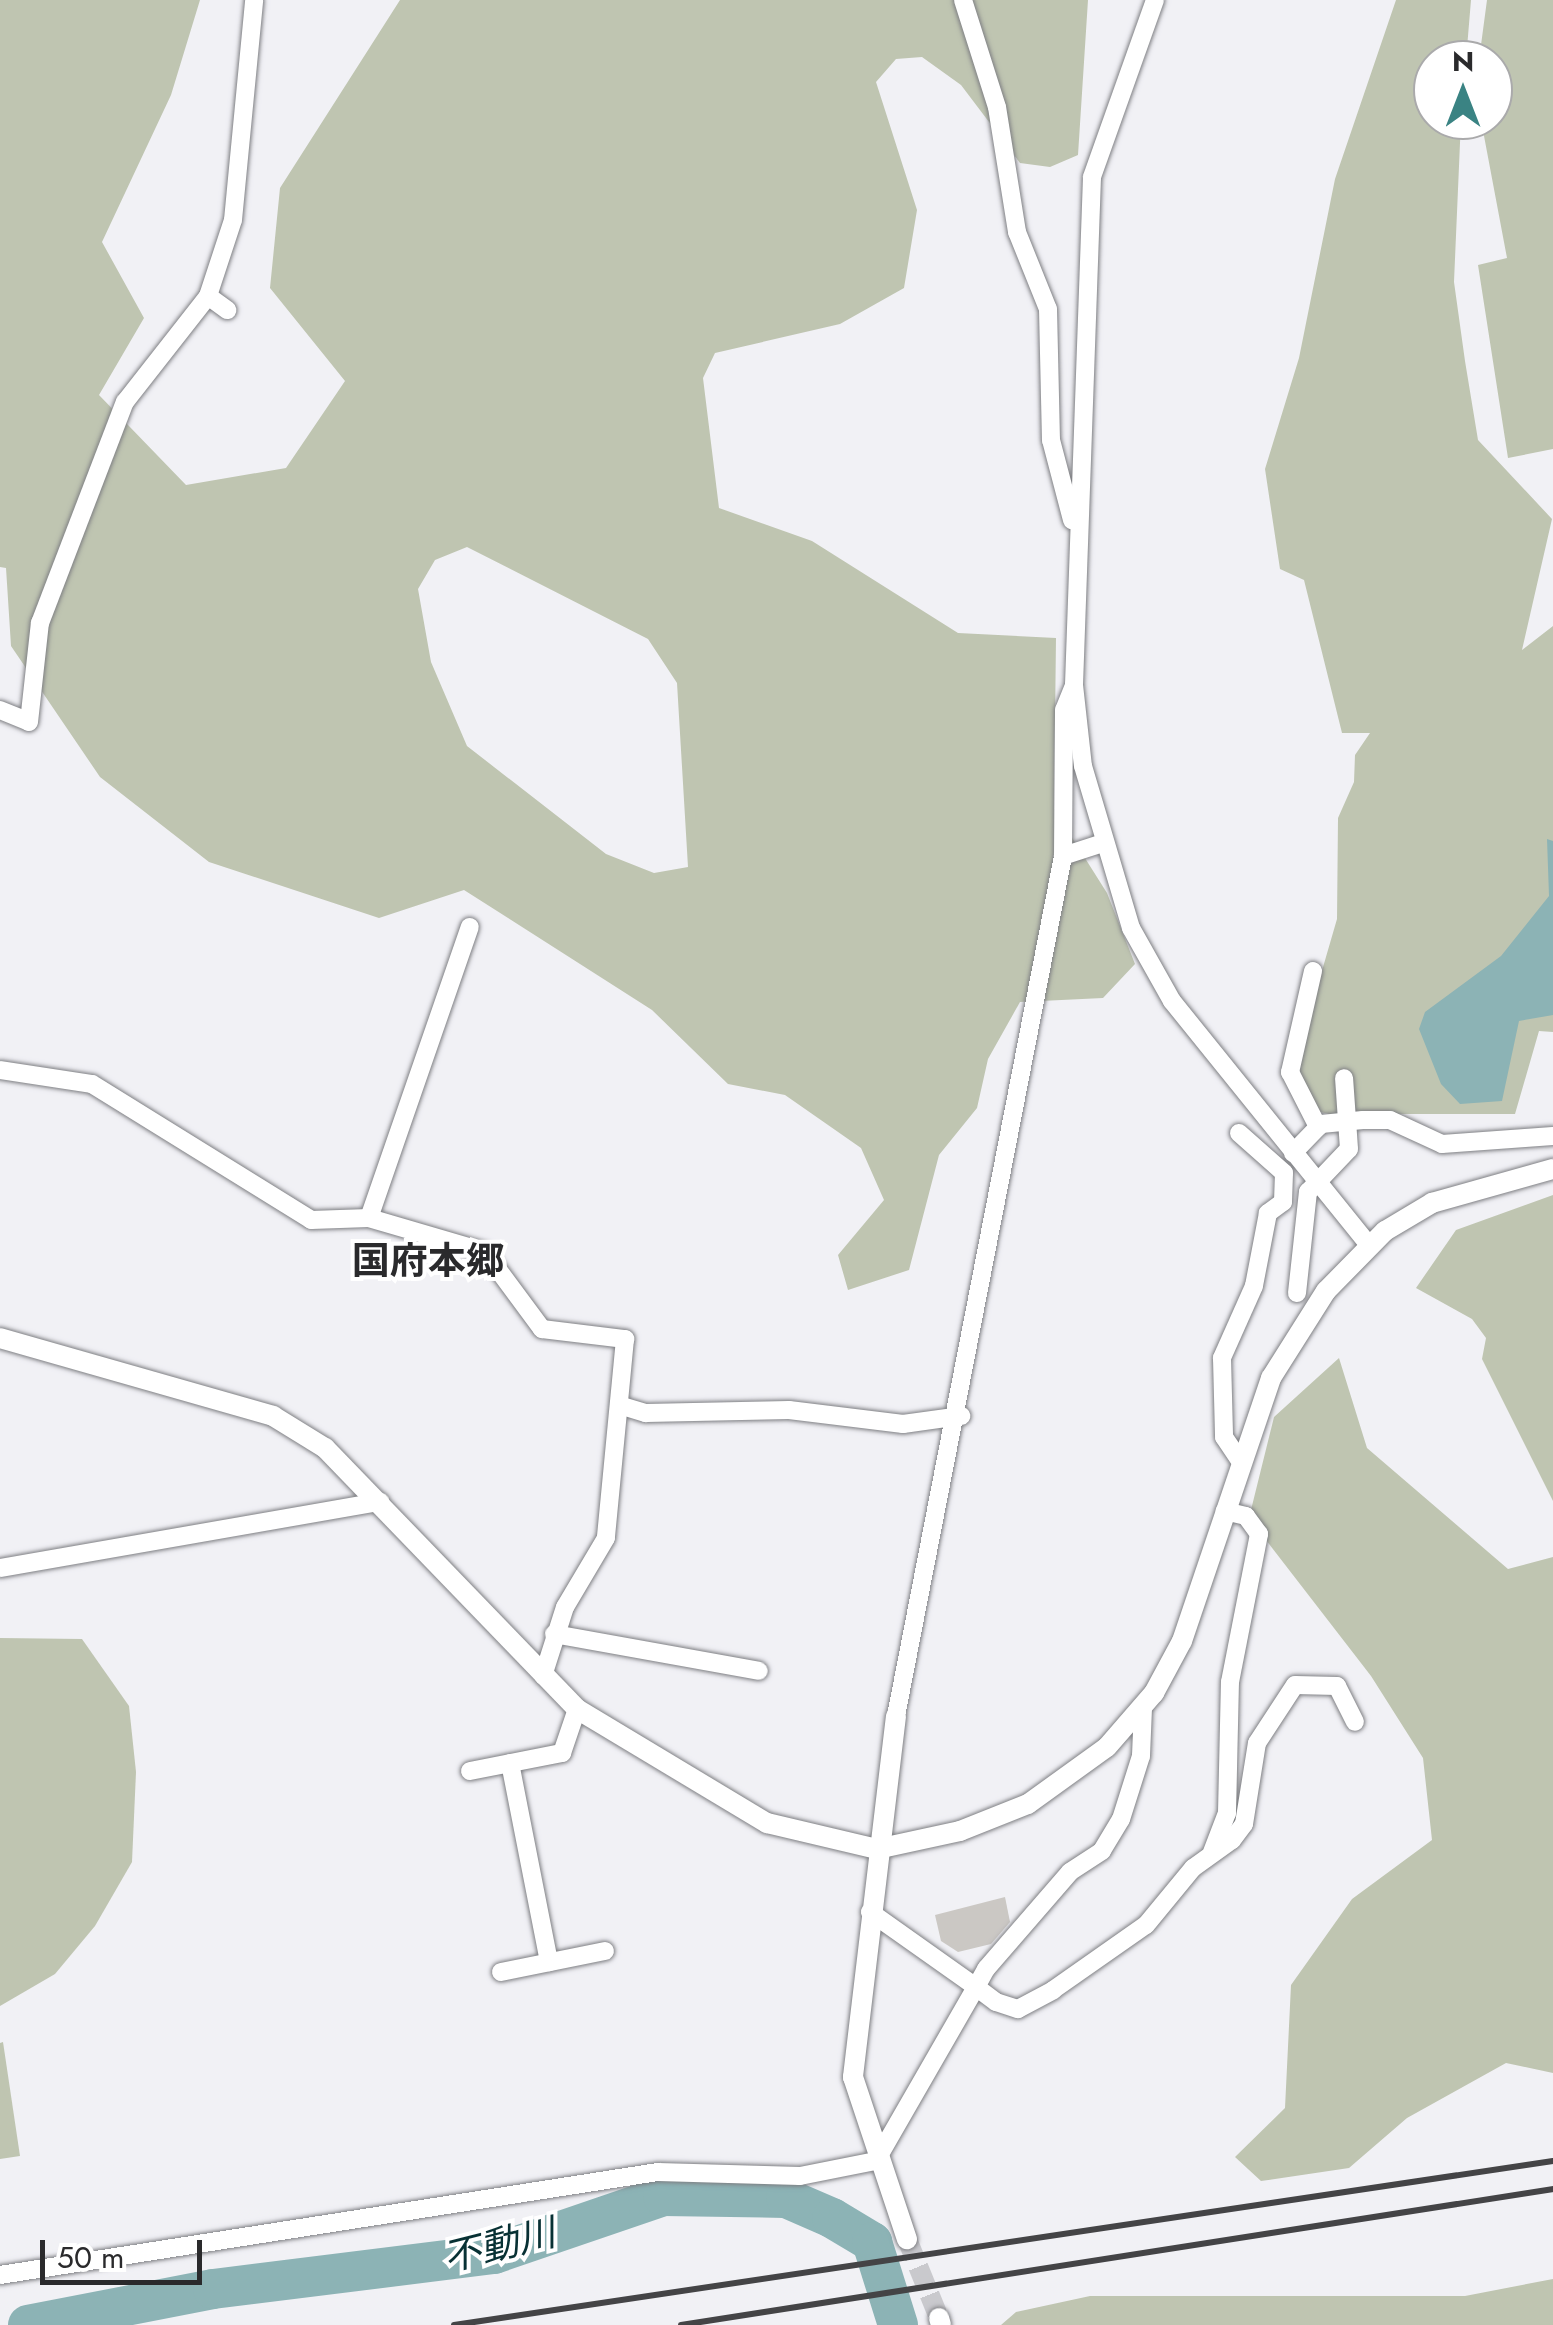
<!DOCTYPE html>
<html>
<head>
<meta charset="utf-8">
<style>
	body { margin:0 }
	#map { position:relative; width:1553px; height:2325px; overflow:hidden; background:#f1f1f5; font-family:Jost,"Noto Sans JP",sans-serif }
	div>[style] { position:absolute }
	.green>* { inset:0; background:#bfc5b1 }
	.water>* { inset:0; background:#8cb3b5 }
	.river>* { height:40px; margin:-20px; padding:0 20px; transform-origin:20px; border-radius:20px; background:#8cb3b5 }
	.building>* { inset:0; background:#cbc8c4 }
	.tertiary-tunnel>* { height:20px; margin-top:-10px; transform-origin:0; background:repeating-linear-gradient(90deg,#c9c9cd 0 20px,transparent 0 30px) }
	.roads { filter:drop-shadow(0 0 2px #7e7f83) drop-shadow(0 0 2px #7e7f83) }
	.minor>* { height:18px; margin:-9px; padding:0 9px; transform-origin:9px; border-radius:9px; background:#fff }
	.tertiary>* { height:20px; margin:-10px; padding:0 10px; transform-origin:10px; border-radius:10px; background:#fff }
	.rail>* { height:6px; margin:-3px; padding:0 3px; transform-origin:3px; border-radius:3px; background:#444446 }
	span { translate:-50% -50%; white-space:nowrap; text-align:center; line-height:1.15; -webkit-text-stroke:8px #fff; paint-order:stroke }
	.neighbourhood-label { font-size:38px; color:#2a2a2c; font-weight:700 }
	.water-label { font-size:38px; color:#083134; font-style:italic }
	.north { position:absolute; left:1413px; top:40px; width:100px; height:100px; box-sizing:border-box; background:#fff; border:2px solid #aaaaab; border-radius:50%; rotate:0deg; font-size:28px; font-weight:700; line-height:40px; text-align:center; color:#2a2a2c }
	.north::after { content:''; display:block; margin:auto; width:35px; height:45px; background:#3a8383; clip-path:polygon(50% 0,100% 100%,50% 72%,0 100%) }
	.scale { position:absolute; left:40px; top:2240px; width:162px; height:45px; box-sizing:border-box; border:5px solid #2a2a2c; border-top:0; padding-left:12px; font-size:30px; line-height:35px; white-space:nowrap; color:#2a2a2c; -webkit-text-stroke:8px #fff; paint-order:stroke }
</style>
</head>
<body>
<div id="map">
	<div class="green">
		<i style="clip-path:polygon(evenodd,0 0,200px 0,171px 95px,102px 242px,144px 318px,99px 395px,186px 485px,286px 468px,345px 381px,270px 288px,280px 188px,400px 0,1088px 0,1078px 155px,1050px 167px,1020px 163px,961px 85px,922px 57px,896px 59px,876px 82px,917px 210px,904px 288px,840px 324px,715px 353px,703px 378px,719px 508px,812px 541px,958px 633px,1056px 638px,1054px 809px,1107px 893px,1135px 964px,1103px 998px,1020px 1002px,988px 1059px,977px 1108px,939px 1155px,909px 1270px,848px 1290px,838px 1255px,884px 1200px,861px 1148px,785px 1095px,728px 1084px,652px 1010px,464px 890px,379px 918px,209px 862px,100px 777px,11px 646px,6px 568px,0 567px,0 0,467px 547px,648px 639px,677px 683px,688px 867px,654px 873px,606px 854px,467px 746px,431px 662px,418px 589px,435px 560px,467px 547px)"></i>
		<i style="clip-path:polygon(1396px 0,1471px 0,1466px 60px,1433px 60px,1433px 120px,1461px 120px,1454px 282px,1465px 361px,1478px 440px,1552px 519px,1522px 650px,1553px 626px,1553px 1032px,1539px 1031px,1515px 1114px,1329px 1114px,1312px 1110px,1294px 1067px,1337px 919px,1338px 818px,1354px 782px,1355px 755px,1370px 733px,1342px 733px,1304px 580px,1280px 569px,1265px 469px,1299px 358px,1335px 179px)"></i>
		<i style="clip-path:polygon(1487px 0,1553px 0,1553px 449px,1508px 458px,1478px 265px,1507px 258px,1481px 120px,1493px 120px,1493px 60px,1479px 60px)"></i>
		<i style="clip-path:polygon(1553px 1195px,1553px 1501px,1482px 1359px,1486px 1338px,1472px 1319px,1416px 1288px,1456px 1230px)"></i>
		<i style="clip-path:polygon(1339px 1358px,1367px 1448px,1508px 1569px,1553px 1557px,1553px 2073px,1506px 2063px,1407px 2118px,1349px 2168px,1261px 2181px,1235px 2157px,1285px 2108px,1291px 1985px,1352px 1899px,1432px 1840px,1423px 1758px,1371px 1676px,1249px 1518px,1274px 1417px)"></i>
		<i style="clip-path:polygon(0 1638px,82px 1639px,129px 1706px,136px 1772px,132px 1862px,95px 1926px,55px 1974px,0 2006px)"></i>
		<i style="clip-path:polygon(3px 2042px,20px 2156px,0 2159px,0 2043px)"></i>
		<i style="clip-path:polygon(1553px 2279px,1553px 2325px,1001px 2325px,1016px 2312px,1090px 2296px,1465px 2296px)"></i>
	</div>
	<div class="water">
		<i style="clip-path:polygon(1547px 839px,1553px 841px,1553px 1015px,1519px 1021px,1502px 1101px,1460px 1104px,1441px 1084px,1419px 1029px,1425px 1012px,1501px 956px,1549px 896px)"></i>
	</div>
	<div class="river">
		<i style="left:28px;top:2325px;width:188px;rotate:-11deg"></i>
		<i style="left:213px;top:2289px;width:283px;rotate:-7.1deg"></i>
		<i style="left:494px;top:2254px;width:179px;rotate:-18.9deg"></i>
		<i style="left:663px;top:2196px;width:123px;rotate:0.9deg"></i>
		<i style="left:786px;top:2198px;width:50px;rotate:23.5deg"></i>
		<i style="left:832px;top:2218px;width:47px;rotate:31deg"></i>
		<i style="left:872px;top:2242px;width:87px;rotate:72.6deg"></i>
	</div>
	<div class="building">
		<i style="clip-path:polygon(1005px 1897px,1010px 1922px,991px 1944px,958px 1952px,941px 1941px,935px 1915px)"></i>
	</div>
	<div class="tertiary-tunnel">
		<i style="left:907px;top:2239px;width:85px;rotate:67.9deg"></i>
	</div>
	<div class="roads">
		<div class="minor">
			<i style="left:963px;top:0;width:112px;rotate:72.4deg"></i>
			<i style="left:997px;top:107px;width:127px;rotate:80.9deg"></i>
			<i style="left:1017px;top:232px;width:83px;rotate:68.1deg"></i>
			<i style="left:1048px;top:309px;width:131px;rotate:88.7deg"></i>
			<i style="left:1051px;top:440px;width:83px;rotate:75.3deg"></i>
			<i style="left:1155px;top:0;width:188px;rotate:109.6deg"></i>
			<i style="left:1092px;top:177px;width:508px;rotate:92.03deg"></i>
			<i style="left:1074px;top:685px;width:81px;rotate:83.7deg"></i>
			<i style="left:1083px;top:766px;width:169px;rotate:73.5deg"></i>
			<i style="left:1131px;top:928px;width:84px;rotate:60.7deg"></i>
			<i style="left:1172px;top:1001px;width:314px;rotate:51.1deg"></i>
			<i style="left:208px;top:296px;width:80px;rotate:-71.8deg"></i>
			<i style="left:233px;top:220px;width:221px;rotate:-84.5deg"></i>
			<i style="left:0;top:710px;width:31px;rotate:22deg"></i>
			<i style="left:29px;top:722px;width:100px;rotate:-83.7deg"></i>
			<i style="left:40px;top:623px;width:237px;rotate:-69deg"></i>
			<i style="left:125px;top:402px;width:135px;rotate:-51.9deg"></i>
			<i style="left:208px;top:296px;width:24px;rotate:36deg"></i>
			<i style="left:1063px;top:856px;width:146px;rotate:-89.6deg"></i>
			<i style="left:1064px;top:710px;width:24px;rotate:-68deg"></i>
			<i style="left:1313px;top:971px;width:104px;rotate:102.8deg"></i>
			<i style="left:1290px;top:1072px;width:62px;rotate:63deg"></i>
			<i style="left:0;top:1070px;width:93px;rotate:8.7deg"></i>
			<i style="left:92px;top:1084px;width:258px;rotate:31.8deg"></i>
			<i style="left:311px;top:1220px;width:58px;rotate:-2deg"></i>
			<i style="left:369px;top:1218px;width:121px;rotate:16.3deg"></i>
			<i style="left:485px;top:1252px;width:96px;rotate:53.5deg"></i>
			<i style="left:542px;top:1329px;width:84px;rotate:6.9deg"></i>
			<i style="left:625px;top:1339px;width:200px;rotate:95.5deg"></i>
			<i style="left:606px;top:1538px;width:80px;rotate:120.7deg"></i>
			<i style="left:565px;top:1607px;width:72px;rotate:107.7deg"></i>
			<i style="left:1239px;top:1133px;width:60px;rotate:41.6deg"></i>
			<i style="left:1284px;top:1173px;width:29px;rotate:92deg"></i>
			<i style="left:1283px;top:1202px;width:19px;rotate:144deg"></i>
			<i style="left:1268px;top:1213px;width:74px;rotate:100.9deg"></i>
			<i style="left:1254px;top:1286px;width:79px;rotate:114deg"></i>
			<i style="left:1222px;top:1358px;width:79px;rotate:88.5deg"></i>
			<i style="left:1224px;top:1437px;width:30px;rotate:56deg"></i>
			<i style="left:1293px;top:1153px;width:40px;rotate:-46deg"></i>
			<i style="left:1321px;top:1124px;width:42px;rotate:-5.4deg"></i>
			<i style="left:1363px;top:1120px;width:27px"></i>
			<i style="left:1390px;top:1120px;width:57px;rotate:24.8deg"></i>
			<i style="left:1442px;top:1144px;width:111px;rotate:-4.1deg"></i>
			<i style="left:369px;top:1218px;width:308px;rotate:-70.9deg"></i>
			<i style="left:1297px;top:1293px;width:102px;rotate:-83.8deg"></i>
			<i style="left:1308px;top:1192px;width:59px;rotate:-46.4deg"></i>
			<i style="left:1349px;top:1149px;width:71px;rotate:-94deg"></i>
			<i style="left:619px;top:1405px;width:28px;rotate:17deg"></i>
			<i style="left:646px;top:1413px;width:143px;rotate:-1.2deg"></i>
			<i style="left:789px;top:1410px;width:115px;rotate:7deg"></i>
			<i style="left:903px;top:1424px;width:59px;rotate:-7.9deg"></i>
			<i style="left:0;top:1568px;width:386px;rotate:-9.9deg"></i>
			<i style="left:554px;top:1634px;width:208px;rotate:10.2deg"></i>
			<i style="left:1143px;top:1708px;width:48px;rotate:92.4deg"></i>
			<i style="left:1141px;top:1756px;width:66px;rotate:107.6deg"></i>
			<i style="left:1121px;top:1819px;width:37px;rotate:121deg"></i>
			<i style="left:1102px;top:1851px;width:38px;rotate:147deg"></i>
			<i style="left:1070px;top:1872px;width:128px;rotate:130.9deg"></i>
			<i style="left:986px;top:1969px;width:21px;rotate:119deg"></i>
			<i style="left:976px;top:1987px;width:25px;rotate:37deg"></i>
			<i style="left:996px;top:2002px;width:23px;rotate:18deg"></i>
			<i style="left:1018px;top:2009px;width:40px;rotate:-28deg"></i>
			<i style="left:1053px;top:1990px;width:113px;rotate:-35deg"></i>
			<i style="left:1146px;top:1925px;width:74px;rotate:-50.5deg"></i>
			<i style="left:1193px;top:1868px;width:48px;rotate:-35.7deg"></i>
			<i style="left:1232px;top:1840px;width:20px;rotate:-53deg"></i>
			<i style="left:1244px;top:1824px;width:82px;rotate:-80.9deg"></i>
			<i style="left:1257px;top:1743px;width:69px;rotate:-56.8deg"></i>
			<i style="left:1295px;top:1685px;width:42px;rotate:1.4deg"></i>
			<i style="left:1337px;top:1686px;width:40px;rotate:63.4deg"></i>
			<i style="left:896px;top:1716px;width:876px;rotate:-79.01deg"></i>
			<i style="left:1063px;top:856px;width:42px;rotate:-18deg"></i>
			<i style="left:510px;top:1763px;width:203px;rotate:78.9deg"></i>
			<i style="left:470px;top:1771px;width:94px;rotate:-11.1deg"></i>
			<i style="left:562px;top:1753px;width:46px;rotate:-71.2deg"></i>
			<i style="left:1212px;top:1852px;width:42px;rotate:-69deg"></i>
			<i style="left:1227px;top:1813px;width:131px;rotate:-88.7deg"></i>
			<i style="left:1230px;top:1682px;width:151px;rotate:-78.9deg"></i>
			<i style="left:1259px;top:1534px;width:22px;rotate:-126deg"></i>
			<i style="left:1246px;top:1516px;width:22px;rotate:-167deg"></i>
			<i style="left:501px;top:1972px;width:106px;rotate:-11.4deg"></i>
			<i style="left:0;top:2275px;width:666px;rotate:-8.9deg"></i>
			<i style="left:658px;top:2172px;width:142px;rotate:1.6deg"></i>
			<i style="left:800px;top:2176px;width:77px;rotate:-11.2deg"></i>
			<i style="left:876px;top:2161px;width:201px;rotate:-60.1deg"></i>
			<i style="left:976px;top:1987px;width:130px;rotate:-144.7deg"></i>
		</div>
		<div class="tertiary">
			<i style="left:0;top:1338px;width:284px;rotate:15.9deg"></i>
			<i style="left:273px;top:1416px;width:61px;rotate:31.6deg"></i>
			<i style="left:325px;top:1448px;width:363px;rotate:46deg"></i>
			<i style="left:577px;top:1709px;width:222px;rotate:31deg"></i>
			<i style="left:767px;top:1823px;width:113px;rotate:13.3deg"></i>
			<i style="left:877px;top:1849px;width:85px;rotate:-12.2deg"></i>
			<i style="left:960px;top:1831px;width:73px;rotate:-21.7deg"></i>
			<i style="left:1028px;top:1804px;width:97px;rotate:-35.8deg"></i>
			<i style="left:1107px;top:1747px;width:72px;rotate:-49deg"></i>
			<i style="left:1154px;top:1693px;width:59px;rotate:-61.7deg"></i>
			<i style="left:1182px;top:1641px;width:278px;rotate:-71.3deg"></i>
			<i style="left:1271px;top:1378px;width:103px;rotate:-57.7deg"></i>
			<i style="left:1326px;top:1291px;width:84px;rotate:-45.5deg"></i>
			<i style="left:1385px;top:1231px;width:55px;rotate:-30.8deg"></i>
			<i style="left:1432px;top:1203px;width:126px;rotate:-15.7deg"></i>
			<i style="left:896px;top:1716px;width:364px;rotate:96.8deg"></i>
			<i style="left:853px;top:2077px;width:171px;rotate:71.6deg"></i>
			<i style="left:939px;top:2318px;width:7px;rotate:74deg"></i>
		</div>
	</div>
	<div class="rail">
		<i style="left:454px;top:2325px;width:1111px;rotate:-8.49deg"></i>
		<i style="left:681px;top:2325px;width:883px;rotate:-8.86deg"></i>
	</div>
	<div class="neighbourhood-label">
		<span style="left:428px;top:1261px">国府本郷</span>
	</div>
	<div class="water-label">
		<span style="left:499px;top:2245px;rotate:-14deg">不動川</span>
	</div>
	<div class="north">N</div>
	<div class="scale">50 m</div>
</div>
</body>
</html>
